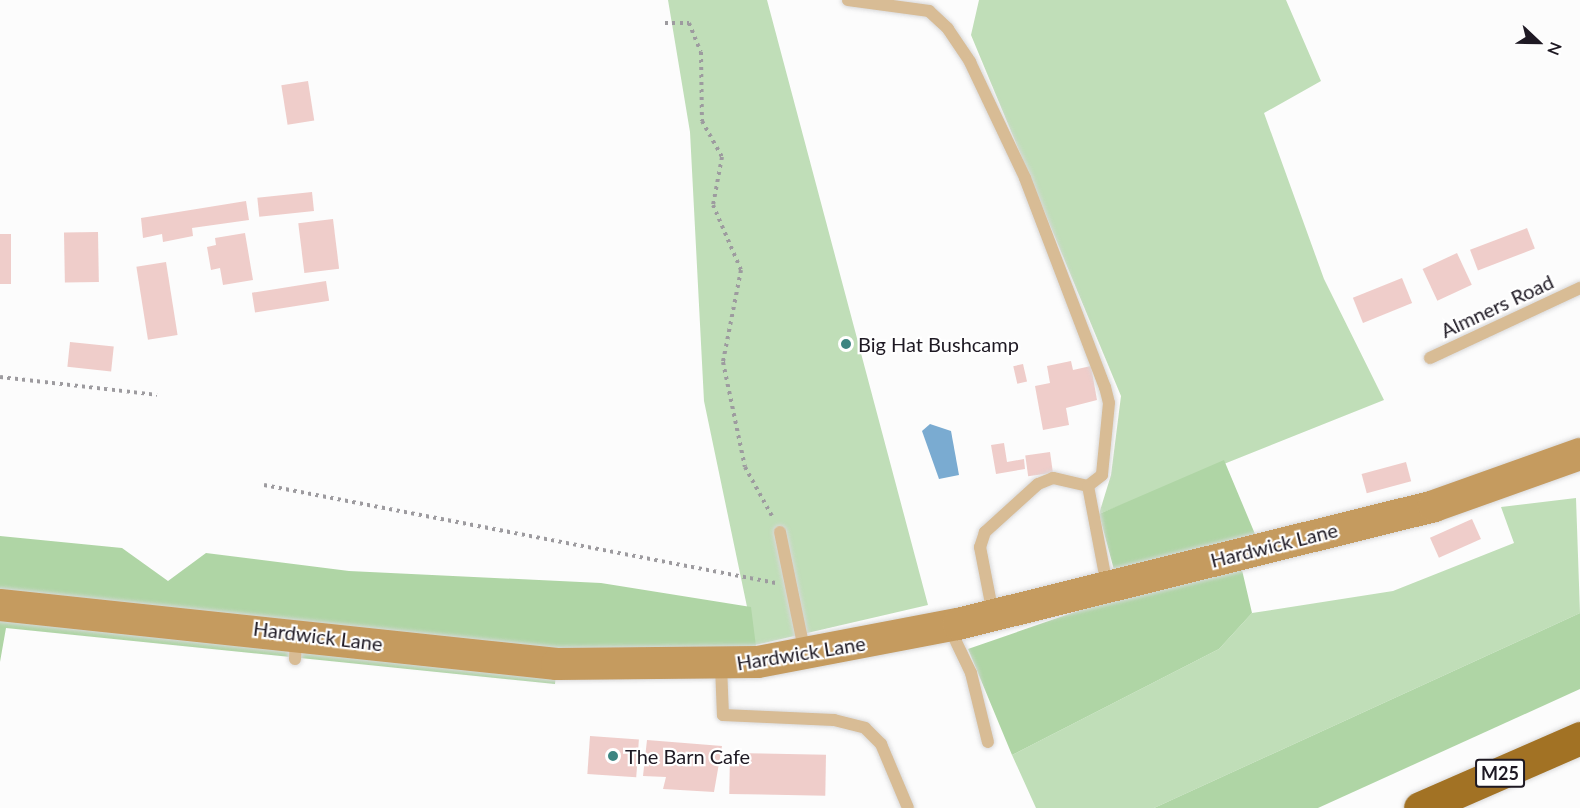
<!DOCTYPE html>
<html>
<head>
<meta charset="utf-8">
<style>
	body { margin:0 }
	#map { position:relative; width:1580px; height:808px; overflow:hidden; background:#fcfcfc; font-family:Lato,sans-serif }
	div>[style] { position:absolute }
	.green>* { inset:0; background:#c0deb8 }
	.forest>* { inset:0; background:#afd5a5 }
	.water>* { inset:0; background:#7aabd1 }
	.building>* { inset:0; background:#efcdca; transform-origin:0 0 }
	.path>* { height:4px; margin-top:-2px; transform-origin:0; background:repeating-linear-gradient(90deg,#9d9b9f 0 3px,transparent 0 7.5px) }
	.roads { filter:drop-shadow(0 0 2px #d8d8d9) drop-shadow(0 0 2px #d8d8d9) }
	.lane>* { height:12px; margin:-6px; padding:0 6px; transform-origin:6px; border-radius:6px; background:#d8bc95 }
	.secondary>* { height:32px; margin:-16px; padding:0 16px; transform-origin:16px; border-radius:16px; background:#c59b5f }
	.highway>* { height:33px; margin:-16.5px; padding:0 16.5px; transform-origin:16.5px; border-radius:16.5px; background:#a27224 }
	.dots>* { width:16px; height:16px; translate:-50% -50%; box-sizing:border-box; border:3px solid #fff; border-radius:50% }
	span { translate:-50% -50%; white-space:nowrap; text-align:center; line-height:1.15; -webkit-text-stroke:4.5px #fff; paint-order:stroke }
	.shield-label span { padding:2px 4px; background:#fff; border:2px solid; border-radius:4px; -webkit-text-stroke-width:0 }
	.shield-label { font-size:18px; color:#1e1923; font-weight:700 }
	.street-label { font-size:20px; color:#1e1923 }
	.poi-label { font-size:20px; color:#1e1923 }
	.left { translate:0 -50%; text-align:left }
	.north { position:absolute; left:1508px; top:12px; width:60px; height:60px; -webkit-text-stroke:4px #fff; paint-order:stroke; rotate:112deg; font-size:16px; font-weight:700; line-height:24px; text-align:center; color:#1e1923 }
	.north::after { content:''; display:block; margin:auto; width:21px; height:27px; background:#1e1923; clip-path:polygon(50% 0,100% 100%,50% 72%,0 100%) }
</style>
</head>
<body>
<div id="map">
	<div class="green">
		<i style="clip-path:polygon(668px 0,767px 0,928px 605px,755px 645px,704px 401px,690px 132px)"></i>
		<i style="clip-path:polygon(979px 0,1286px 0,1321px 81px,1264px 113px,1324px 279px,1384px 400px,1099px 514px,1111px 475px,1121px 396px,971px 35px)"></i>
		<i style="clip-path:polygon(1576px 498px,1580px 613px,1154px 808px,1036px 808px,1012px 755px,1219px 649px,1252px 613px,1393px 591px,1514px 543px,1501px 507px)"></i>
	</div>
	<div class="forest">
		<i style="clip-path:polygon(1224px 460px,1255px 534px,1242px 570px,1252px 613px,1219px 649px,1012px 755px,968px 649px,1121px 596px,1099px 514px)"></i>
		<i style="clip-path:polygon(0 536px,122px 548px,168px 581px,206px 553px,349px 571px,601px 583px,751px 607px,758px 662px,557px 665px,555px 684px,6px 628px,0 662px)"></i>
		<i style="clip-path:polygon(1580px 613px,1580px 689px,1318px 808px,1154px 808px)"></i>
	</div>
	<div class="water">
		<i style="clip-path:polygon(930px 424px,951px 431px,959px 475px,939px 479px,922px 431px)"></i>
	</div>
	<div class="building">
		<i style="left:308px;top:81px;width:40px;height:27px;rotate:81deg"></i>
		<i style="left:312px;top:192px;width:19px;height:55px;rotate:84deg"></i>
		<i style="clip-path:polygon(246px 201px,249px 220px,192px 228px,193px 236px,163px 242px,162px 234px,143px 238px,141px 218px)"></i>
		<i style="left:333px;top:219px;width:50px;height:35px;rotate:83deg"></i>
		<i style="left:1527px;top:228px;width:22px;height:61px;rotate:69deg"></i>
		<i style="left:98px;top:232px;width:50px;height:34px;rotate:89deg"></i>
		<i style="clip-path:polygon(245px 233px,253px 280px,223px 285px,220px 268px,211px 270px,207px 247px,216px 245px,215px 238px)"></i>
		<i style="left:0;top:234px;width:11px;height:50px"></i>
		<i style="left:1457px;top:253px;width:35px;height:38px;rotate:65deg"></i>
		<i style="left:166px;top:262px;width:74px;height:30px;rotate:81deg"></i>
		<i style="left:1402px;top:278px;width:27px;height:53px;rotate:68deg"></i>
		<i style="left:326px;top:281px;width:20px;height:75px;rotate:81deg"></i>
		<i style="left:70px;top:342px;width:44px;height:25px;rotate:6deg"></i>
		<i style="clip-path:polygon(1071px 361px,1073px 370px,1091px 366px,1097px 400px,1066px 408px,1069px 425px,1043px 430px,1035px 386px,1050px 383px,1047px 366px)"></i>
		<i style="left:1023px;top:364px;width:18px;height:10px;rotate:77deg"></i>
		<i style="clip-path:polygon(1004px 443px,1007px 462px,1024px 459px,1025px 469px,996px 474px,991px 445px)"></i>
		<i style="left:1050px;top:452px;width:21px;height:25px;rotate:82deg"></i>
		<i style="left:1406px;top:462px;width:20px;height:46px;rotate:75deg"></i>
		<i style="left:1472px;top:519px;width:22px;height:46px;rotate:66deg"></i>
		<i style="left:590px;top:736px;width:49px;height:38px;rotate:4deg"></i>
		<i style="clip-path:polygon(647px 740px,722px 746px,714px 792px,663px 789px,666px 777px,643px 776px)"></i>
		<i style="left:730px;top:753px;width:96px;height:41px;rotate:1deg"></i>
	</div>
	<div class="path">
		<i style="left:665px;top:23px;width:24px"></i>
		<i style="left:689px;top:23px;width:31px;rotate:68deg"></i>
		<i style="left:701px;top:52px;width:69px;rotate:89.2deg"></i>
		<i style="left:702px;top:121px;width:41px;rotate:60.9deg"></i>
		<i style="left:722px;top:157px;width:49px;rotate:100.6deg"></i>
		<i style="left:713px;top:205px;width:71px;rotate:66.7deg"></i>
		<i style="left:741px;top:270px;width:94px;rotate:101.1deg"></i>
		<i style="left:723px;top:362px;width:107px;rotate:78.2deg"></i>
		<i style="left:745px;top:467px;width:58px;rotate:61.2deg"></i>
		<i style="left:0;top:377px;width:158px;rotate:6.5deg"></i>
		<i style="left:264px;top:485px;width:521px;rotate:10.84deg"></i>
	</div>
	<div class="roads">
		<div class="lane">
			<i style="left:848px;top:0;width:82px;rotate:7.7deg"></i>
			<i style="left:929px;top:11px;width:26px;rotate:43deg"></i>
			<i style="left:948px;top:29px;width:40px;rotate:56deg"></i>
			<i style="left:970px;top:62px;width:128px;rotate:64.6deg"></i>
			<i style="left:1025px;top:178px;width:224px;rotate:69.1deg"></i>
			<i style="left:1105px;top:387px;width:16px;rotate:76deg"></i>
			<i style="left:1109px;top:403px;width:72px;rotate:95.6deg"></i>
			<i style="left:1102px;top:475px;width:18px;rotate:142deg"></i>
			<i style="left:1088px;top:486px;width:36px;rotate:-167deg"></i>
			<i style="left:1053px;top:478px;width:16px;rotate:158deg"></i>
			<i style="left:1038px;top:484px;width:72px;rotate:137.8deg"></i>
			<i style="left:985px;top:532px;width:16px;rotate:108deg"></i>
			<i style="left:980px;top:547px;width:68px;rotate:79deg"></i>
			<i style="left:1430px;top:358px;width:166px;rotate:-25deg"></i>
			<i style="left:1088px;top:486px;width:102px;rotate:79.2deg"></i>
			<i style="left:780px;top:532px;width:125px;rotate:78.4deg"></i>
			<i style="left:949px;top:627px;width:51px;rotate:64.4deg"></i>
			<i style="left:971px;top:673px;width:71px;rotate:76.2deg"></i>
			<i style="left:295px;top:659px;width:21px;rotate:-87deg"></i>
			<i style="left:721px;top:666px;width:49px;rotate:87.7deg"></i>
			<i style="left:723px;top:715px;width:111px;rotate:2.6deg"></i>
			<i style="left:834px;top:720px;width:32px;rotate:14deg"></i>
			<i style="left:865px;top:728px;width:23px;rotate:45deg"></i>
			<i style="left:881px;top:744px;width:69px;rotate:67.1deg"></i>
		</div>
		<div class="secondary">
			<i style="left:0;top:605px;width:560px;rotate:6.05deg"></i>
			<i style="left:557px;top:664px;width:201px;rotate:-0.6deg"></i>
			<i style="left:758px;top:662px;width:204px;rotate:-10.8deg"></i>
			<i style="left:958px;top:624px;width:490px;rotate:-13.9deg"></i>
			<i style="left:1434px;top:506px;width:155px;rotate:-19.6deg"></i>
		</div>
		<div class="highway">
			<i style="left:1420px;top:808px;width:175px;rotate:-23.6deg"></i>
		</div>
	</div>
	<div class="dots">
		<i style="left:846px;top:344px;background:#3d8581"></i>
		<i style="left:613px;top:756px;background:#3d8581"></i>
	</div>
	<div class="shield-label">
		<span style="left:1500px;top:773px">M25</span>
	</div>
	<div class="street-label">
		<span style="left:1497px;top:306px;rotate:-25deg">Almners Road</span>
		<span style="left:1274px;top:545px;rotate:-14deg">Hardwick Lane</span>
		<span style="left:318px;top:636px;rotate:7deg">Hardwick Lane</span>
		<span style="left:801px;top:653px;rotate:-9deg">Hardwick Lane</span>
	</div>
	<div class="poi-label">
		<span class="left" style="left:858px;top:344px">Big Hat Bushcamp</span>
		<span class="left" style="left:625px;top:756px">The Barn Cafe</span>
	</div>
	<div class="north">N</div>
</div>
</body>
</html>
